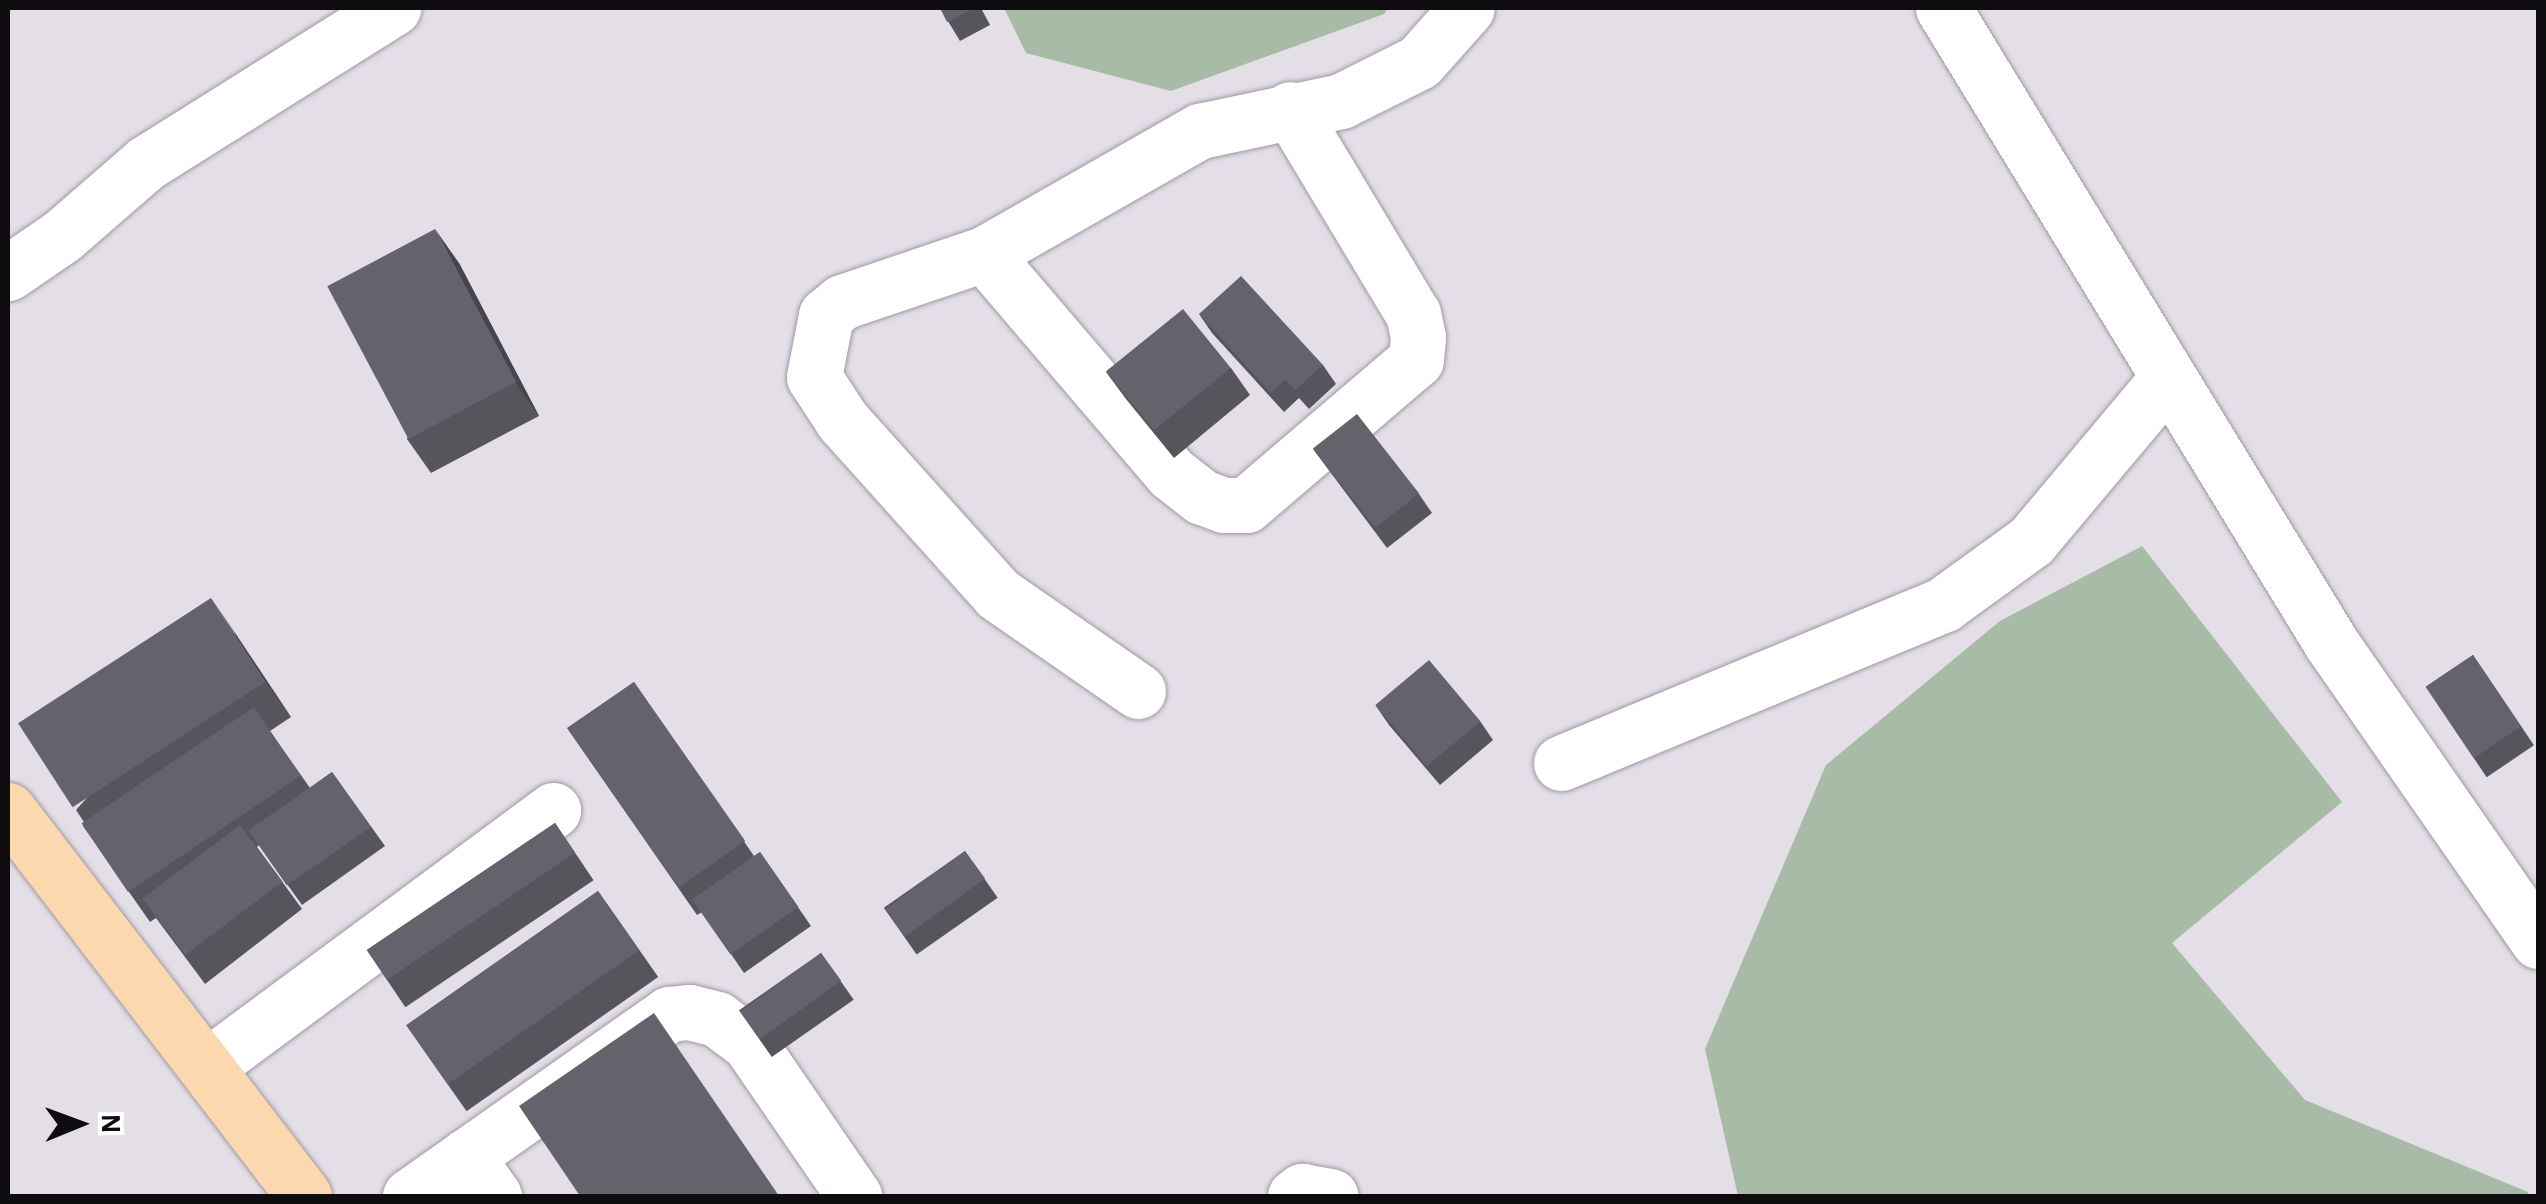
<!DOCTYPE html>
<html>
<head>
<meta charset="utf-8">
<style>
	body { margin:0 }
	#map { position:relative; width:2546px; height:1204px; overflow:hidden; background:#e4dee7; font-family:"Alegreya Sans",sans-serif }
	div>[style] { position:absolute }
	.green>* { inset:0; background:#a8bba6 }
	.roads { filter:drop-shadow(0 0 2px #9f99a2) drop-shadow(0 0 2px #9f99a2) }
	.minor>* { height:55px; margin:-27.5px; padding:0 27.5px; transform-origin:27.5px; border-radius:27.5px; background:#fff }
	.major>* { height:55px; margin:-27.5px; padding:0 27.5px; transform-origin:27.5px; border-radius:27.5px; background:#fbd8ae }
	.wall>* { inset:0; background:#56555c; transform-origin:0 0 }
	.shaded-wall>* { inset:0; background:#46454b }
	.building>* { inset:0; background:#64636b; transform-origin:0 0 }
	span { translate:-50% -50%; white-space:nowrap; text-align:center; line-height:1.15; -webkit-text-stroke:8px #fff; paint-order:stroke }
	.frame { position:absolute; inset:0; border:10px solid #0e0c0f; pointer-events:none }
	.north { position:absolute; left:30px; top:1074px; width:100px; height:100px; -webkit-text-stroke:8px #fff; paint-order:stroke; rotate:89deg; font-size:28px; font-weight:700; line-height:40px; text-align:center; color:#0e0c0f }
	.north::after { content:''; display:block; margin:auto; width:35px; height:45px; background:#0e0c0f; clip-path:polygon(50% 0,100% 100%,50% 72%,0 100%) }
</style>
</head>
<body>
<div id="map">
	<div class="green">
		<i style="clip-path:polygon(1004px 8px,1388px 8px,1384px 14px,1171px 91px,1026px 53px)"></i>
		<i style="clip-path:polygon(2142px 546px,2342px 802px,2172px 943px,2305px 1100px,2528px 1192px,2528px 1196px,1738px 1196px,1705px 1049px,1826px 765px,2000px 621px)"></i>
	</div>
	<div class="roads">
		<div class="minor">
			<i style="left:1943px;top:8px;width:744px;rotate:58.57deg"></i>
			<i style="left:2331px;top:643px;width:363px;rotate:55.2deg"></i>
			<i style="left:984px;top:254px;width:288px;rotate:49.5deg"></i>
			<i style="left:1171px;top:473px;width:39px;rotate:38deg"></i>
			<i style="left:1202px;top:497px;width:23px;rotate:20deg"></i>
			<i style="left:1224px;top:505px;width:22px"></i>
			<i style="left:1246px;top:505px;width:223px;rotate:-40.5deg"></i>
			<i style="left:1416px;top:360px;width:23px;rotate:-85deg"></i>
			<i style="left:1418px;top:337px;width:24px;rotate:-102deg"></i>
			<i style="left:1413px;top:314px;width:239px;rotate:-121deg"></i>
			<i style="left:8px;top:273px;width:65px;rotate:-34.4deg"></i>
			<i style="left:62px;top:236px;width:111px;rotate:-41deg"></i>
			<i style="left:146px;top:163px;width:292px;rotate:-32.1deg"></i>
			<i style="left:1138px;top:691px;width:170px;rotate:-145.3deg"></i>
			<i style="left:998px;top:594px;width:234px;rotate:-131.9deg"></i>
			<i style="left:842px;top:420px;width:51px;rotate:-123.1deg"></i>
			<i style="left:814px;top:377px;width:63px;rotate:-79deg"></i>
			<i style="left:826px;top:315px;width:21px;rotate:-39deg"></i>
			<i style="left:842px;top:302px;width:150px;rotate:-18.7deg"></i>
			<i style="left:984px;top:254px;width:249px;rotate:-29.7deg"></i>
			<i style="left:1200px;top:131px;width:144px;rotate:-12deg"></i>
			<i style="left:1341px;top:101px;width:87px;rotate:-26.6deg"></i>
			<i style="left:1419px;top:62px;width:72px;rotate:-48.4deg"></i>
			<i style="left:1561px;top:763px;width:415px;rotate:-22.5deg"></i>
			<i style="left:1944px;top:604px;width:107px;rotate:-35.9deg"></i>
			<i style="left:2031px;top:541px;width:213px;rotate:-50deg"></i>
			<i style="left:206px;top:1067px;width:432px;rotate:-36.5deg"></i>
			<i style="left:466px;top:1156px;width:49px;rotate:55deg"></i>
			<i style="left:410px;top:1196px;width:317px;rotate:-35.1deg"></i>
			<i style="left:669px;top:1014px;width:20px;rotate:-6deg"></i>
			<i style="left:689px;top:1012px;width:29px;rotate:14deg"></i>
			<i style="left:717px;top:1019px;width:40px;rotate:37deg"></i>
			<i style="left:749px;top:1043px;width:186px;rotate:55.5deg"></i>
			<i style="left:1295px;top:1196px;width:9px;rotate:-36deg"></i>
			<i style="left:1302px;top:1191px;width:29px;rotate:10deg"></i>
		</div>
		<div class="major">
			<i style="left:8px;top:810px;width:486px;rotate:52.5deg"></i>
		</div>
	</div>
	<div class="wall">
		<i style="clip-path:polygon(940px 8px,981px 8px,990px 25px,960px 41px)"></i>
		<i style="clip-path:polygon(459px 263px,539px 416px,431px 473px,407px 439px)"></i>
		<i style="clip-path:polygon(1199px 314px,1323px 365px,1336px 384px,1309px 409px,1299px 398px,1284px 412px,1212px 333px)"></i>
		<i style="clip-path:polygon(1231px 368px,1250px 395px,1174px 458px,1126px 399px,1106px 372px)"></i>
		<i style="clip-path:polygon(1313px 449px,1419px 494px,1432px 513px,1387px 548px)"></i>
		<i style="clip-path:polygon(235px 633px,291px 717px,270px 731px,310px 788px,332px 772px,385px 846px,302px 905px,259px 845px,257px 847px,302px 909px,205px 984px,156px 918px,150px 922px,83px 826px,86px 825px,76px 810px)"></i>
		<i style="left:2473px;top:655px;width:109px;height:57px;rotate:56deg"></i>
		<i style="clip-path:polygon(634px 682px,754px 856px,760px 852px,811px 926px,744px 973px,702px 912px,697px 915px,567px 728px)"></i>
		<i style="clip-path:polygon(1376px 706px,1480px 721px,1493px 740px,1440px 785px,1389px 725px)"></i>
		<i style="left:555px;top:823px;width:69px;height:227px;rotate:56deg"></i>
		<i style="left:965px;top:851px;width:57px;height:99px;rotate:55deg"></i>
		<i style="left:598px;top:891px;width:105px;height:234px;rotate:55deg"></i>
		<i style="left:821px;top:953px;width:57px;height:100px;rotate:55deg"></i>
	</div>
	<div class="shaded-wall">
		<i style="clip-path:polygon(435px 229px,459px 263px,539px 416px,515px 382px)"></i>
		<i style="clip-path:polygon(211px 598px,235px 633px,291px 717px,266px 682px)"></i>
	</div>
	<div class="building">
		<i style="clip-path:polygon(940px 8px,974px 8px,947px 22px)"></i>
		<i style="left:435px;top:229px;width:173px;height:122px;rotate:62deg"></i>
		<i style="clip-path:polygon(1241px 276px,1323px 365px,1295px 390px,1285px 379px,1271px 393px,1199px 314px)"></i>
		<i style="left:1183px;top:309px;width:76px;height:99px;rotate:51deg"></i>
		<i style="left:1357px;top:414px;width:101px;height:56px;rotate:52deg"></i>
		<i style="left:211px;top:598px;width:100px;height:230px;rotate:57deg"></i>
		<i style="left:2473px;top:655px;width:86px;height:57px;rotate:56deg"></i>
		<i style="left:1429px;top:660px;width:80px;height:70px;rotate:50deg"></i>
		<i style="left:634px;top:682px;width:194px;height:81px;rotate:55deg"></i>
		<i style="left:254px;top:707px;width:83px;height:208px;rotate:56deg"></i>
		<i style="left:332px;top:772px;width:67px;height:102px;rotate:55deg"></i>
		<i style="left:555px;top:823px;width:36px;height:227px;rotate:56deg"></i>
		<i style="left:240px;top:825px;width:71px;height:122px;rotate:53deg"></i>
		<i style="left:965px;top:851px;width:34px;height:99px;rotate:54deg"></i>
		<i style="left:760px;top:852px;width:67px;height:83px;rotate:55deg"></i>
		<i style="left:598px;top:891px;width:72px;height:234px;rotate:55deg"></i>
		<i style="left:821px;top:953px;width:34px;height:100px;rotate:54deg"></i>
		<i style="clip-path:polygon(654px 1013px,779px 1196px,580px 1196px,519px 1106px)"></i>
	</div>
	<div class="frame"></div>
	<div class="north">N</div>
</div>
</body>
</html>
